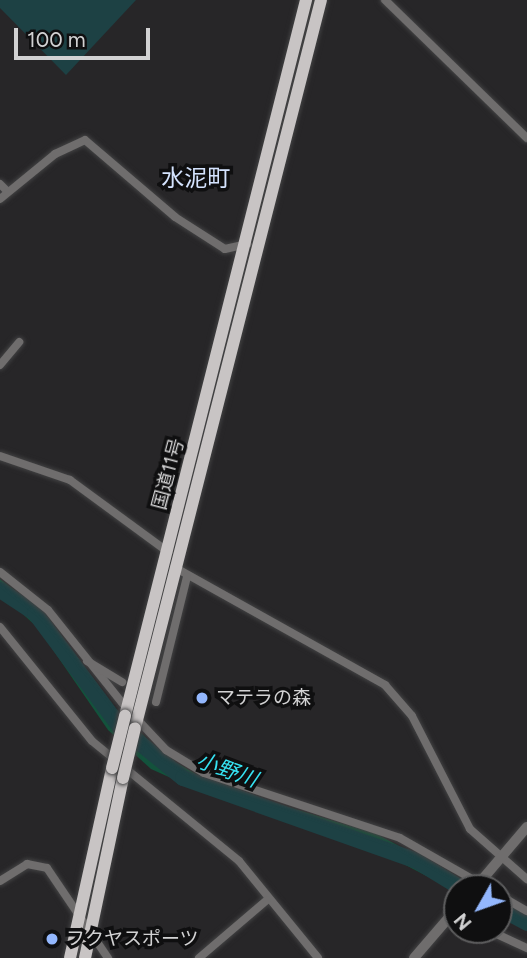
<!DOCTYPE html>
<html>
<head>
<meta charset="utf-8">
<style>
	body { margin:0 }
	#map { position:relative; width:527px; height:958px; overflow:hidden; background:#272628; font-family:Figtree,"Noto Sans JP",sans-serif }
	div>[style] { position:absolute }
	.green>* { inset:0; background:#13523c }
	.water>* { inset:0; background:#1d4144 }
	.river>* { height:16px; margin:-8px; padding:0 8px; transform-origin:8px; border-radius:8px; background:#1d4144 }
	.roads { filter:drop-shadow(0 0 2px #424243) drop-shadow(0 0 2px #424243) }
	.minor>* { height:8px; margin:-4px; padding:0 4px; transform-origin:4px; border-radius:4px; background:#6f6d6d }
	.tertiary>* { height:10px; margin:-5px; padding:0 5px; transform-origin:5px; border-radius:5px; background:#6f6d6d }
	.trunk>* { height:12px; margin:-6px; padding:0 6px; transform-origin:6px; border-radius:6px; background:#c8c4c4 }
	.bridges { filter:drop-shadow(0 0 2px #424243) drop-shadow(0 0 2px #424243) }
	.trunk-bridge>* { height:12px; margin:-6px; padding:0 6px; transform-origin:6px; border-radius:6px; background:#c8c4c4 }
	.dots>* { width:19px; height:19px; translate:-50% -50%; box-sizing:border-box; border:4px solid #0f0f10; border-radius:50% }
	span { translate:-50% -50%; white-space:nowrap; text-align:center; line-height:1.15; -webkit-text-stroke:7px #0f0f10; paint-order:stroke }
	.street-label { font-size:19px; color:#d2d2d3 }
	.poi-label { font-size:19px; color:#d2d2d3 }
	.left { translate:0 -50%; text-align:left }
	.water-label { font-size:21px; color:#36e3f3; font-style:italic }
	.quarter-label { font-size:23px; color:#d4e3fe }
	.north { position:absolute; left:443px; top:874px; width:70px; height:70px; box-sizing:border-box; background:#0f0f10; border:2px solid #5d5d5e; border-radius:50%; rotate:230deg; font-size:19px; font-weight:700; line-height:28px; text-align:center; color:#d2d2d3 }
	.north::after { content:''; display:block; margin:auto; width:24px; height:32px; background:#93b7fd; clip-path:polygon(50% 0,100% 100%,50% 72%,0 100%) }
	.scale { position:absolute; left:14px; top:28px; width:136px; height:32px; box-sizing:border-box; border:4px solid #d2d2d3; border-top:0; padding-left:9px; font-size:21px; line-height:24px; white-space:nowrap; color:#d2d2d3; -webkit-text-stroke:5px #0f0f10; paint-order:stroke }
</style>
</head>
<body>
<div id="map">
	<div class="green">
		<i style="clip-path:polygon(0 579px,38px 608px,113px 706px,165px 756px,213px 784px,377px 834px,476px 888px,457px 892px,375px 849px,209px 795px,151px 769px,108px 730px,38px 628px,0 593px)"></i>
		<i style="clip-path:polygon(499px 901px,527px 916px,527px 930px,499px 915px)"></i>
	</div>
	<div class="water">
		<i style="clip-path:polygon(0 0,136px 0,66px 75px,0 8px)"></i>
	</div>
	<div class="river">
		<i style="left:0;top:590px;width:42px;rotate:33.3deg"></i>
		<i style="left:35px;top:613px;width:142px;rotate:53.3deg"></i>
		<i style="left:120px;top:727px;width:81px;rotate:39deg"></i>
		<i style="left:183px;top:778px;width:246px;rotate:19.5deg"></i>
		<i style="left:415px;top:860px;width:54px;rotate:31.3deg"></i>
		<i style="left:499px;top:908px;width:32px;rotate:28deg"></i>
	</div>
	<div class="roads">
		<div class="minor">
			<i style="left:385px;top:0;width:198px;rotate:44.2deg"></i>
			<i style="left:0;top:184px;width:11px;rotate:45deg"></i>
			<i style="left:0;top:199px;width:71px;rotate:-39.3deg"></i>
			<i style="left:55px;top:154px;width:33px;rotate:-25deg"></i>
			<i style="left:85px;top:140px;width:118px;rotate:40.5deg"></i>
			<i style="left:175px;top:217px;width:59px;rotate:32.6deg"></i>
			<i style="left:225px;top:249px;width:23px;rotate:-13deg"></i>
			<i style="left:0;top:365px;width:30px;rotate:-50deg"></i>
			<i style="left:0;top:456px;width:74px;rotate:18.9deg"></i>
			<i style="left:70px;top:480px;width:122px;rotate:36.3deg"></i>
			<i style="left:174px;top:567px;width:242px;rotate:29.2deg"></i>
			<i style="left:385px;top:685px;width:41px;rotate:48.9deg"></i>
			<i style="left:412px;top:716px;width:127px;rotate:62.8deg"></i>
			<i style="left:470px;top:829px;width:76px;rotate:41.3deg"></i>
			<i style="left:0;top:572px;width:61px;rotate:38.4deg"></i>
			<i style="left:48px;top:610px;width:127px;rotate:51.4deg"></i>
			<i style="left:0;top:627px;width:146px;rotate:51.1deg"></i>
			<i style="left:92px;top:741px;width:190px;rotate:39.2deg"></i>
			<i style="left:239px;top:861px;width:125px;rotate:50.8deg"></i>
			<i style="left:87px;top:661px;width:41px;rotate:31deg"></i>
			<i style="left:156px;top:702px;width:129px;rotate:-76.1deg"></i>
			<i style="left:136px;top:718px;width:44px;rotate:46.8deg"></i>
			<i style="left:166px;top:750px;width:44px;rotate:31.2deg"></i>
			<i style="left:204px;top:773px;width:206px;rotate:18.3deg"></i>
			<i style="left:400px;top:838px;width:101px;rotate:29.6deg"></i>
			<i style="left:0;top:881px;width:32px;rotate:-32deg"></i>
			<i style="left:27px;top:864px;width:20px;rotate:11deg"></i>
			<i style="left:47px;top:868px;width:109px;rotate:55.9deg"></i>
			<i style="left:499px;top:895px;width:32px;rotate:30deg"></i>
			<i style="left:488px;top:930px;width:43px;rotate:24.8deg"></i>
			<i style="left:199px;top:958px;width:89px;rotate:-40.5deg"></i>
		</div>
		<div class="tertiary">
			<i style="left:475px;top:888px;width:80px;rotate:-49.6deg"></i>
			<i style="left:414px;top:958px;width:66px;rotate:-49.3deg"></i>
		</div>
		<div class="trunk">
			<i style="left:125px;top:716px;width:739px;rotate:-75.81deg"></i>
			<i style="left:135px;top:728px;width:751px;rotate:-75.67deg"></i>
			<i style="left:70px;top:958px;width:195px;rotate:-77.5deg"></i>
			<i style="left:85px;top:958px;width:184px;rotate:-78.1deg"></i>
		</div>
	</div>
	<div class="bridges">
		<div class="trunk-bridge">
			<i style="left:112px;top:768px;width:54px;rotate:-76deg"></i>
			<i style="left:123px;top:778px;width:51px;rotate:-76.5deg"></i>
		</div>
	</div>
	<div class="dots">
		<i style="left:202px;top:698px;background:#93b7fd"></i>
		<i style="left:52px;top:939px;background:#93b7fd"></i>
	</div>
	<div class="street-label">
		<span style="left:168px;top:474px;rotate:-75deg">国道11号</span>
	</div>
	<div class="poi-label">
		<span class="left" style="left:216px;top:698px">マテラの森</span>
		<span class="left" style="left:66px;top:939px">フクヤスポーツ</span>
	</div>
	<div class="water-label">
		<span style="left:227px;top:770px;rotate:20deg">小野川</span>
	</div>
	<div class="quarter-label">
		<span style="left:196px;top:178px">水泥町</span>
	</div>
	<div class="north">N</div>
	<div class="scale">100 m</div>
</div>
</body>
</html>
